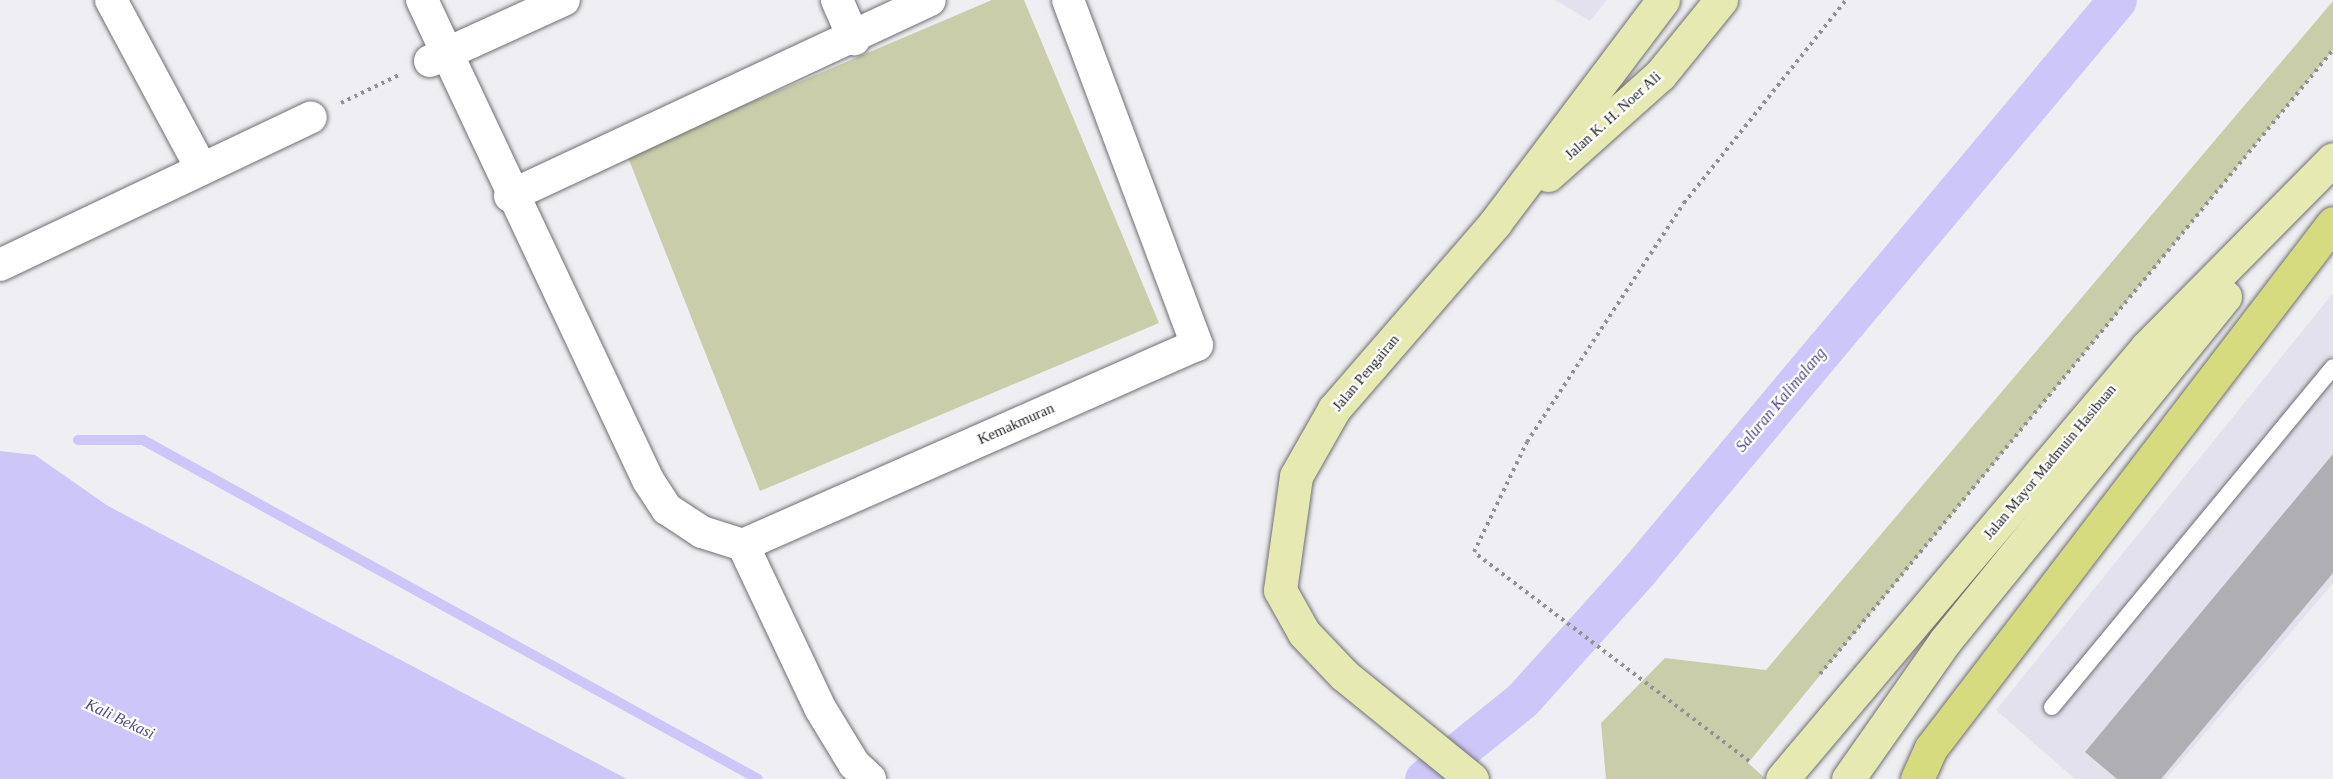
<!DOCTYPE html>
<html>
<head>
<meta charset="utf-8">
<style>
	body { margin:0 }
	#map { position:relative; width:2333px; height:779px; overflow:hidden; background:#efeff3; font-family:Georgia,serif }
	div>[style] { position:absolute }
	.built>* { inset:0; background:#e2e1ed }
	.green>* { inset:0; background:#cacda9 }
	.water>* { inset:0; background:#cdc6f8 }
	.stream>* { height:10px; margin:-5px; padding:0 5px; transform-origin:5px; border-radius:5px; background:#cdc6f8 }
	.canal>* { height:39px; margin:-19.5px; padding:0 19.5px; transform-origin:19.5px; border-radius:19.5px; background:#cdc6f8 }
	.building>* { inset:0; background:#afaeb3 }
	.path>* { height:4px; margin-top:-2px; transform-origin:0; background:repeating-linear-gradient(90deg,#919194 0 3px,transparent 0 7.5px) }
	.roads { filter:drop-shadow(0 0 2px #706f73) drop-shadow(0 0 2px #706f73) }
	.service>* { height:16px; margin:-8px; padding:0 8px; transform-origin:8px; border-radius:8px; background:#fff }
	.minor>* { height:32px; margin:-16px; padding:0 16px; transform-origin:16px; border-radius:16px; background:#fff }
	.primary>* { height:33px; margin:-16.5px; padding:0 16.5px; transform-origin:16.5px; border-radius:16.5px; background:#e7e9b2 }
	.motorway>* { height:33px; margin:-16.5px; padding:0 16.5px; transform-origin:16.5px; border-radius:16.5px; background:#d7db7f }
	span { translate:-50% -50%; white-space:nowrap; text-align:center; line-height:1.15; -webkit-text-stroke:4.5px #fff; paint-order:stroke }
	.street-label { font-size:15px; color:#252527 }
	.water-label { font-size:16px; color:#544885; font-style:italic }
</style>
</head>
<body>
<div id="map">
	<div class="built">
		<i style="clip-path:polygon(1555px 0,1607px 0,1590px 21px)"></i>
		<i style="clip-path:polygon(2333px 293px,2333px 583px,2166px 779px,2075px 779px,1996px 710px)"></i>
	</div>
	<div class="green">
		<i style="clip-path:polygon(992px 0,1024px 0,1159px 323px,760px 491px,627px 155px)"></i>
		<i style="clip-path:polygon(2333px 1px,2333px 50px,1748px 763px,1766px 779px,1606px 779px,1601px 723px,1665px 658px,1766px 670px)"></i>
	</div>
	<div class="water">
		<i style="clip-path:polygon(0 451px,35px 455px,108px 506px,627px 779px,0 779px)"></i>
	</div>
	<div class="stream">
		<i style="left:78px;top:440px;width:65px"></i>
		<i style="left:143px;top:440px;width:702px;rotate:28.86deg"></i>
	</div>
	<div class="canal">
		<i style="left:1424px;top:779px;width:126px;rotate:-38.9deg"></i>
		<i style="left:1522px;top:700px;width:173px;rotate:-48deg"></i>
		<i style="left:1638px;top:571px;width:745px;rotate:-50.01deg"></i>
	</div>
	<div class="building">
		<i style="clip-path:polygon(2333px 454px,2333px 573px,2161px 779px,2117px 779px,2085px 752px)"></i>
	</div>
	<div class="path">
		<i style="left:341px;top:103px;width:64px;rotate:-25.8deg"></i>
		<i style="left:1820px;top:674px;width:808px;rotate:-50.58deg"></i>
		<i style="left:1749px;top:761px;width:345px;rotate:-142.8deg"></i>
		<i style="left:1474px;top:552px;width:122px;rotate:-64.3deg"></i>
		<i style="left:1527px;top:442px;width:286px;rotate:-56.7deg"></i>
		<i style="left:1684px;top:203px;width:260px;rotate:-51.4deg"></i>
	</div>
	<div class="roads">
		<div class="service">
			<i style="left:2052px;top:707px;width:441px;rotate:-50.4deg"></i>
		</div>
		<div class="minor">
			<i style="left:111px;top:0;width:191px;rotate:61.8deg"></i>
			<i style="left:422px;top:0;width:531px;rotate:64.79deg"></i>
			<i style="left:648px;top:480px;width:35px;rotate:57deg"></i>
			<i style="left:667px;top:509px;width:42px;rotate:33.3deg"></i>
			<i style="left:702px;top:532px;width:43px;rotate:17.6deg"></i>
			<i style="left:837px;top:0;width:43px;rotate:66.4deg"></i>
			<i style="left:430px;top:61px;width:147px;rotate:-24.5deg"></i>
			<i style="left:510px;top:196px;width:463px;rotate:-25deg"></i>
			<i style="left:0;top:265px;width:344px;rotate:-25.4deg"></i>
			<i style="left:743px;top:545px;width:496px;rotate:-23.8deg"></i>
			<i style="left:1197px;top:345px;width:368px;rotate:-110.5deg"></i>
			<i style="left:743px;top:545px;width:180px;rotate:64.7deg"></i>
			<i style="left:820px;top:708px;width:66px;rotate:58.7deg"></i>
			<i style="left:854px;top:764px;width:22px;rotate:43deg"></i>
		</div>
		<div class="primary">
			<i style="left:1548px;top:175px;width:150px;rotate:-41.8deg"></i>
			<i style="left:1660px;top:75px;width:97px;rotate:-50.9deg"></i>
			<i style="left:1472px;top:779px;width:165px;rotate:-140.9deg"></i>
			<i style="left:1344px;top:675px;width:58px;rotate:-133.6deg"></i>
			<i style="left:1304px;top:633px;width:49px;rotate:-119.2deg"></i>
			<i style="left:1280px;top:590px;width:115px;rotate:-82deg"></i>
			<i style="left:1296px;top:476px;width:77px;rotate:-60.4deg"></i>
			<i style="left:1334px;top:409px;width:246px;rotate:-49.1deg"></i>
			<i style="left:1495px;top:223px;width:279px;rotate:-53deg"></i>
			<i style="left:1782px;top:779px;width:566px;rotate:-49.81deg"></i>
			<i style="left:2147px;top:347px;width:264px;rotate:-45.3deg"></i>
			<i style="left:1848px;top:779px;width:169px;rotate:-54.9deg"></i>
			<i style="left:1945px;top:641px;width:444px;rotate:-50.9deg"></i>
		</div>
		<div class="motorway">
			<i style="left:1917px;top:779px;width:34px;rotate:-66deg"></i>
			<i style="left:1931px;top:748px;width:661px;rotate:-52.56deg"></i>
		</div>
	</div>
	<div class="street-label">
		<span style="left:1613px;top:116px;rotate:-42deg">Jalan K. H. Noer Ali</span>
		<span style="left:1366px;top:373px;rotate:-50deg">Jalan Pengairan</span>
		<span style="left:1016px;top:424px;rotate:-24deg">Kemakmuran</span>
		<span style="left:2050px;top:462px;rotate:-50deg">Jalan Mayor Madmuin Hasibuan</span>
	</div>
	<div class="water-label">
		<span style="left:1781px;top:400px;rotate:-50deg">Saluran Kalimalang</span>
		<span style="left:120px;top:719px;rotate:25deg">Kali Bekasi</span>
	</div>
</div>
</body>
</html>
